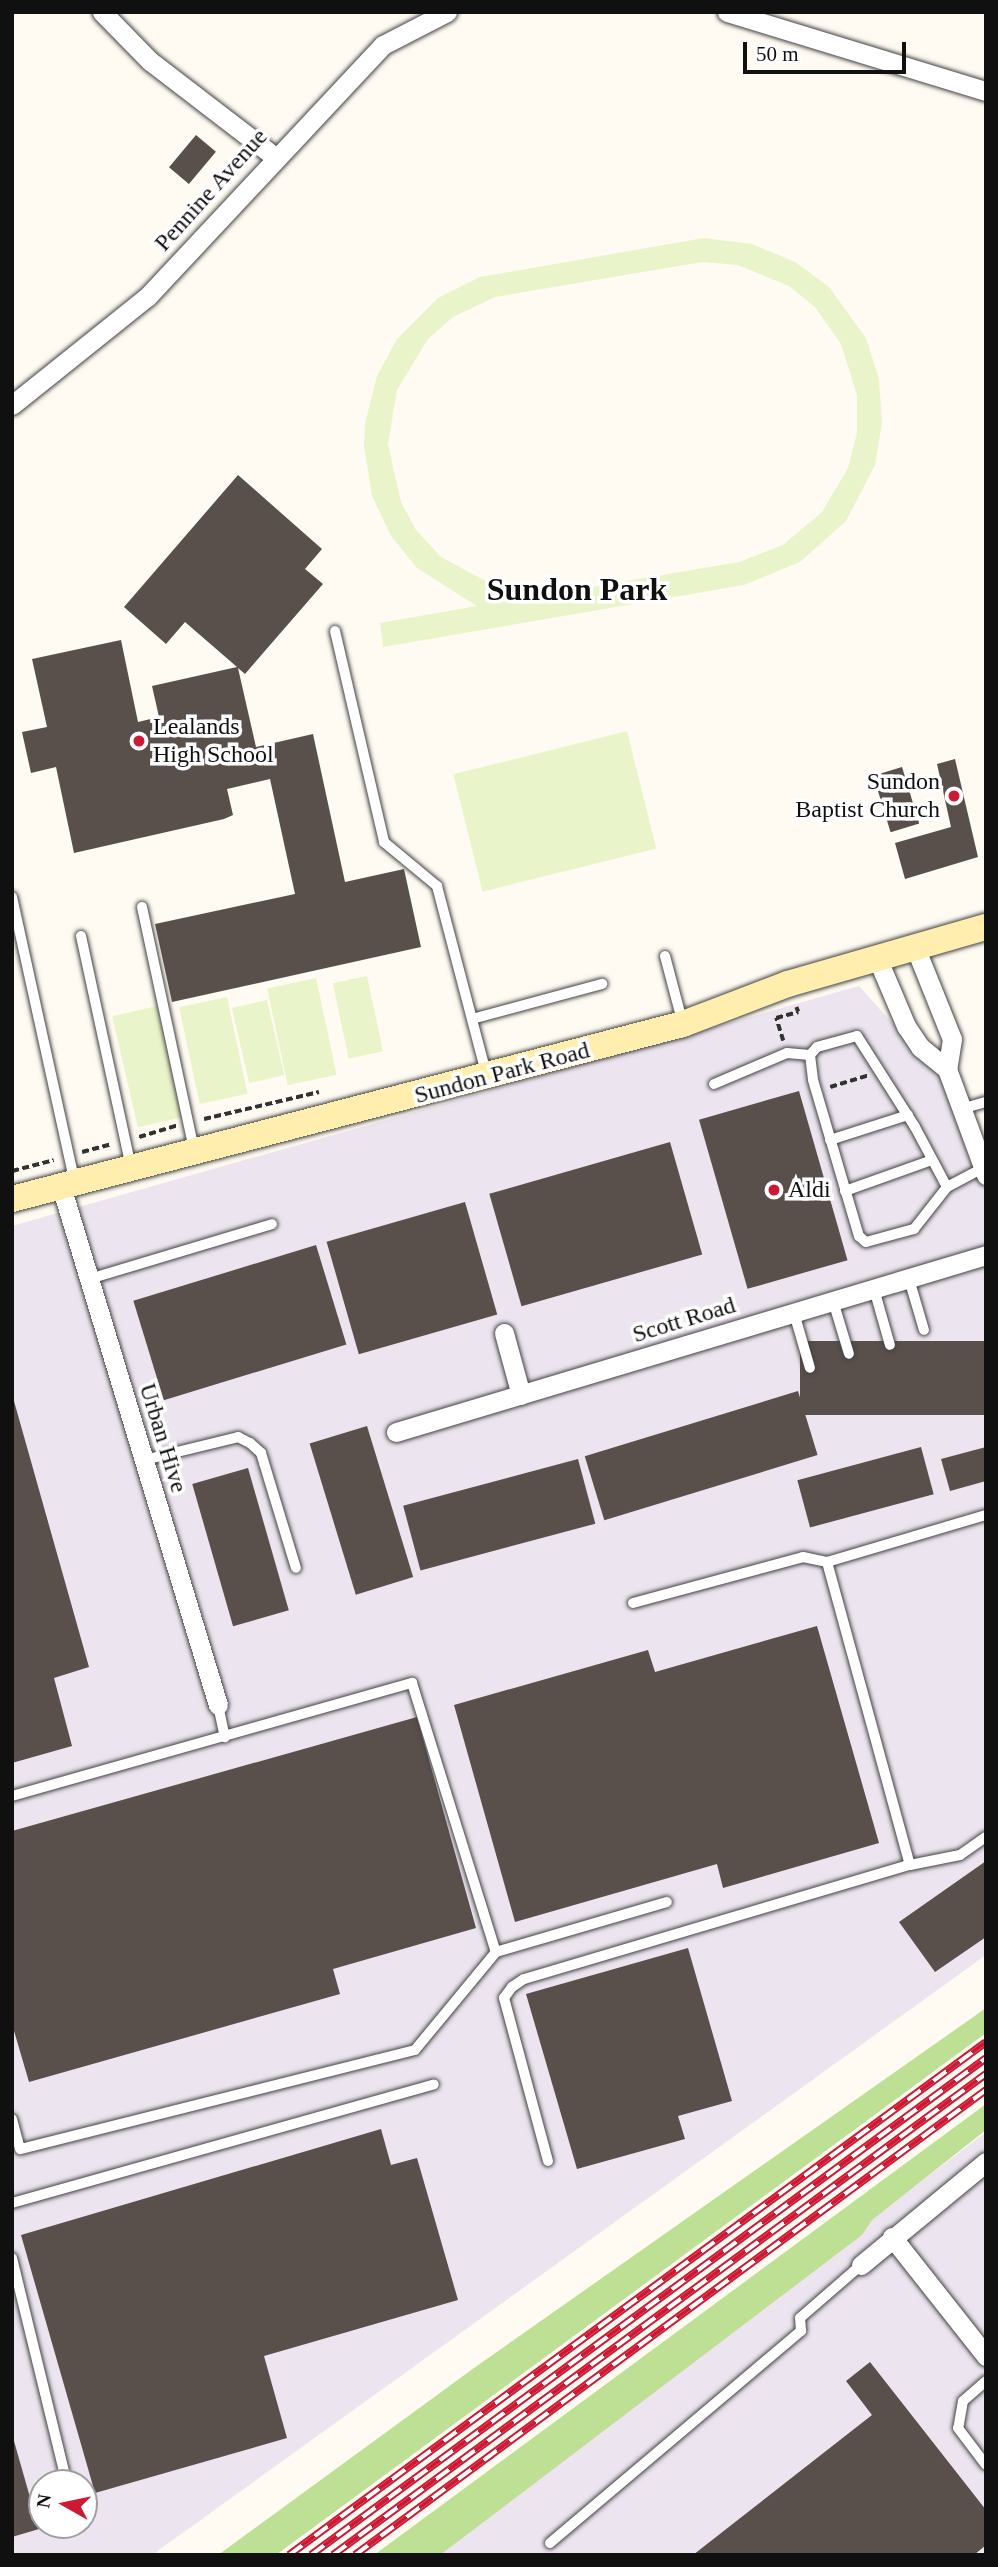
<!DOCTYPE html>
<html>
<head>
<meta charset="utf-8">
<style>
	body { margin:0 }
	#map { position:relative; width:998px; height:2567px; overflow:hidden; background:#fffbf2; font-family:Georgia,serif }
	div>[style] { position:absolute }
	.industrial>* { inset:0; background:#ece4ef }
	.forest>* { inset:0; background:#bee095 }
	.pitch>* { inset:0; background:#eaf4ca; transform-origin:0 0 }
	.building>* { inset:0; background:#594f4b; transform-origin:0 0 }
	.path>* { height:3.5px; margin-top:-1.75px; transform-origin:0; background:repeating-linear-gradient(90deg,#323232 0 7px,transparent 0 10.5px) }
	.roads { filter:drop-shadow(0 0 2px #434343) drop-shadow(0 0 2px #434343) }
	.lane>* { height:10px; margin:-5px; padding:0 5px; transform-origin:5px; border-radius:5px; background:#fff }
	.street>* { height:19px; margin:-9.5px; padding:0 9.5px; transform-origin:9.5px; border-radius:9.5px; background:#fff }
	.secondary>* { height:26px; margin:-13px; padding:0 13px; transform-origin:13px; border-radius:13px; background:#ffeead }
	.rail>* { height:8px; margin-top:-4px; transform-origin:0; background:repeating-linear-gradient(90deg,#fff 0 16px,#cd1a34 0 32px); box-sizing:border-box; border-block:2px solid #cd1a34 }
	.dots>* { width:19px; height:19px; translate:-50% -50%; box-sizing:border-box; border:4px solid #fff; border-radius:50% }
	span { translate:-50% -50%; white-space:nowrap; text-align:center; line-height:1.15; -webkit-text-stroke:7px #fff; paint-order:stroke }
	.street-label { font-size:24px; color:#101010 }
	.poi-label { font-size:24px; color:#101010 }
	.left { translate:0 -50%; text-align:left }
	.right { translate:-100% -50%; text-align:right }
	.district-label { font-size:32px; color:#101010; font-weight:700 }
	.frame { position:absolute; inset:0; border:14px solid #101010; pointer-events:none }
	.north { position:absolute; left:28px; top:2469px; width:70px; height:70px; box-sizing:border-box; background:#fff; border:2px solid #9f9f9f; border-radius:50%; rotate:279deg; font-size:19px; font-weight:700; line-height:28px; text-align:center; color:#101010 }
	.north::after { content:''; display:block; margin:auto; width:24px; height:32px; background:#cd1a34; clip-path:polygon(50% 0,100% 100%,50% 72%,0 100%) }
	.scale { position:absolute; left:743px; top:42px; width:163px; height:32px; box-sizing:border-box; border:4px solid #101010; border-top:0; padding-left:9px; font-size:21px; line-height:24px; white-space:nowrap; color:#101010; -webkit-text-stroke:5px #fff; paint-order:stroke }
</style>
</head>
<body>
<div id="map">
	<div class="industrial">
		<i style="clip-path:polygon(evenodd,859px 986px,938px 1074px,986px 1191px,986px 1955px,152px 2555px,12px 2555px,12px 1226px,859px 986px,42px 2483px,84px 2483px,84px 2525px,42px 2525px,42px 2483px)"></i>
		<i style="clip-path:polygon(986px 2132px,986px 2555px,431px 2555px)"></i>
	</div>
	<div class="forest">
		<i style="clip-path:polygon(986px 2008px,986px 2033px,276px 2555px,218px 2555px,474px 2368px)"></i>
		<i style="clip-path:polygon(986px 2104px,986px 2130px,872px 2220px,862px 2235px,440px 2555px,374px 2555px)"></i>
	</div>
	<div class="pitch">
		<i style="clip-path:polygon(evenodd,704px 238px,752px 244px,795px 262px,829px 287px,866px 338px,879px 379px,882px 423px,875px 465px,846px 521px,800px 562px,744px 585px,383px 647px,380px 623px,477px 606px,417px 568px,391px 536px,372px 496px,364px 446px,365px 423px,377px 376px,397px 339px,438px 298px,480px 277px,704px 238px,702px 262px,738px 265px,789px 286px,815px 307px,841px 344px,857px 395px,857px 433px,848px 468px,822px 512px,783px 545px,739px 562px,561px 592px,497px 587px,441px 557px,416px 530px,401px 502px,388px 444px,397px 390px,428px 339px,453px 317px,495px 297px,702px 262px)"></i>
		<i style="left:627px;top:731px;width:121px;height:179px;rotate:76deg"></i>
		<i style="left:367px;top:976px;width:77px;height:35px;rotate:78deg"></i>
		<i style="left:316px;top:978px;width:99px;height:50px;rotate:78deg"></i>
		<i style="left:227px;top:997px;width:99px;height:49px;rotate:78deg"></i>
		<i style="left:267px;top:1000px;width:77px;height:36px;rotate:77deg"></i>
		<i style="left:157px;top:1006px;width:114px;height:46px;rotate:77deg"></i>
	</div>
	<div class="building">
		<i style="left:196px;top:135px;width:26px;height:42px;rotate:40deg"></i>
		<i style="clip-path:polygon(238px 475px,322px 549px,305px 569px,323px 584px,245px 674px,238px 668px,256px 747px,313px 734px,345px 882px,404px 869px,421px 947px,172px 1002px,155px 924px,295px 894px,270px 779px,227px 789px,233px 815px,224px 819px,74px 853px,56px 767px,31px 773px,22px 732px,47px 727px,32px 659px,121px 640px,138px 722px,159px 717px,152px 686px,237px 667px,185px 622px,166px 644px,124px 607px)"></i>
		<i style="clip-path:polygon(955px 759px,978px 857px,905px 879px,895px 843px,951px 827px,937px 764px)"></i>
		<i style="left:902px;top:767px;width:59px;height:30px;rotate:73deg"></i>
		<i style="left:799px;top:1091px;width:176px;height:104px;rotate:74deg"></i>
		<i style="left:670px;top:1142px;width:117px;height:188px;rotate:74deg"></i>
		<i style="left:465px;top:1202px;width:117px;height:144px;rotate:74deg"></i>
		<i style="left:316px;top:1245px;width:104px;height:191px;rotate:73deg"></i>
		<i style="left:986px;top:1341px;width:74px;height:186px;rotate:90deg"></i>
		<i style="left:798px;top:1391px;width:67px;height:223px;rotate:73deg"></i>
		<i style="clip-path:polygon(12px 1394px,89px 1667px,54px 1678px,72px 1746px,12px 1763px)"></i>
		<i style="left:367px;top:1426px;width:158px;height:60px;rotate:73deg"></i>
		<i style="left:921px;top:1447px;width:49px;height:128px;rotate:75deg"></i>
		<i style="clip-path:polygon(986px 1447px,986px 1481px,950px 1491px,941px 1459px)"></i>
		<i style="left:578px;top:1459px;width:67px;height:181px;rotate:75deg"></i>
		<i style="left:248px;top:1468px;width:148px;height:58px;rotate:74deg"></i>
		<i style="clip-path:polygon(817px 1626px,879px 1843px,723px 1888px,717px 1864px,515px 1922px,454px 1705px,648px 1650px,655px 1672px)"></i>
		<i style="clip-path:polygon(417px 1717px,476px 1928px,333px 1969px,340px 1994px,29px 2082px,12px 2024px,12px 1831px)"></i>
		<i style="clip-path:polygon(986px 1861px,986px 1937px,935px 1972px,899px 1922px)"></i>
		<i style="clip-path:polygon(688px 1948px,732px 2101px,678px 2116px,685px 2139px,577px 2169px,526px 1994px)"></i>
		<i style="clip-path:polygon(381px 2129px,391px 2165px,417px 2158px,458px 2300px,264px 2356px,287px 2438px,95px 2493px,21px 2235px)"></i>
		<i style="clip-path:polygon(870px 2362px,986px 2510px,986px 2545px,974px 2555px,693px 2555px,872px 2415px,846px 2381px)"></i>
		<i style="clip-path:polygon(12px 2434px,39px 2529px,12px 2537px)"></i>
	</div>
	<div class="path">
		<i style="left:783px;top:1041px;width:24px;rotate:-107deg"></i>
		<i style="left:776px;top:1018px;width:23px;rotate:-15deg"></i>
		<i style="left:798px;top:1012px;width:5px;rotate:-112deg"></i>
		<i style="left:830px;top:1087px;width:39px;rotate:-17deg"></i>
		<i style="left:204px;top:1119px;width:118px;rotate:-13.2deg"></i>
		<i style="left:139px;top:1137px;width:39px;rotate:-17deg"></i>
		<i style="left:82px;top:1152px;width:31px;rotate:-15deg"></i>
		<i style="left:12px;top:1171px;width:43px;rotate:-14.7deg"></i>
	</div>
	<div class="roads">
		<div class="lane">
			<i style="left:335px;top:631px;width:217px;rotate:76.9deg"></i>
			<i style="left:384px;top:842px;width:69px;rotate:39.7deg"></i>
			<i style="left:437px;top:886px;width:193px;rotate:75.3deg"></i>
			<i style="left:12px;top:897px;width:290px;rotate:77.6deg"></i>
			<i style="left:142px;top:907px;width:248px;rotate:77.9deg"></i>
			<i style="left:81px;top:936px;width:236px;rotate:77.8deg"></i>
			<i style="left:665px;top:956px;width:70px;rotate:75.2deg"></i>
			<i style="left:472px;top:1019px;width:135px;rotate:-15.1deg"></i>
			<i style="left:714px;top:1084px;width:79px;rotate:-23deg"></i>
			<i style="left:787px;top:1053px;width:23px;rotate:5deg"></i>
			<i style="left:961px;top:1109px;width:26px;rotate:-16deg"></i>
			<i style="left:830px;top:1140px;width:82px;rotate:-17.8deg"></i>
			<i style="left:947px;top:1187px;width:68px;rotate:-118.1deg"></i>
			<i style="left:915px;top:1127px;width:108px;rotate:-122.5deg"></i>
			<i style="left:857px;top:1036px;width:41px;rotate:164.6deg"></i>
			<i style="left:817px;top:1047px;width:11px;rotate:131deg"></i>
			<i style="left:810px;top:1055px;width:25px;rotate:83deg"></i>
			<i style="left:813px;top:1080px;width:163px;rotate:73.6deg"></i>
			<i style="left:859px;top:1236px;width:9px;rotate:41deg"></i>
			<i style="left:866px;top:1242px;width:50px;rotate:-15.2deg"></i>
			<i style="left:914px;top:1229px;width:53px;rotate:-51.8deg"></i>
			<i style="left:947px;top:1187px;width:41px;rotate:-27.8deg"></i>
			<i style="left:845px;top:1191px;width:92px;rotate:-19.6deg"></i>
			<i style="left:89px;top:1279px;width:191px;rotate:-16.7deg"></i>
			<i style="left:909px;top:1279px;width:53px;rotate:73.6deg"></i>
			<i style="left:874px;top:1289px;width:58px;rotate:74.1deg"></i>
			<i style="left:833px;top:1301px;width:55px;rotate:73.2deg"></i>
			<i style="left:794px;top:1313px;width:57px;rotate:73.8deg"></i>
			<i style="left:144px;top:1460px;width:97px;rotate:-13.7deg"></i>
			<i style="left:238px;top:1437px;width:13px;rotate:27deg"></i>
			<i style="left:250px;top:1443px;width:15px;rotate:42deg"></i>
			<i style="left:261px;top:1453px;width:120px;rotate:73.1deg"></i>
			<i style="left:986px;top:1515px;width:166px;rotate:163.5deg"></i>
			<i style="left:827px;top:1562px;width:314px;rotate:74.7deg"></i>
			<i style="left:910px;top:1865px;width:51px;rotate:-11.3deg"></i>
			<i style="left:960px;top:1855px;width:32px;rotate:-35deg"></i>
			<i style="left:633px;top:1603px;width:176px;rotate:-15.1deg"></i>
			<i style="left:803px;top:1557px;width:25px;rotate:12deg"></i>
			<i style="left:218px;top:1705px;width:33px;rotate:78deg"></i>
			<i style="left:12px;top:1796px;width:416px;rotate:-15.8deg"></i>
			<i style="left:412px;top:1683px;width:282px;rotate:72.7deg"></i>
			<i style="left:496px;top:1952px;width:127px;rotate:129.6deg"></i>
			<i style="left:415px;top:2050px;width:407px;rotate:165.9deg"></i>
			<i style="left:20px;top:2149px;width:31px;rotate:-105deg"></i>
			<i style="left:496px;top:1952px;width:178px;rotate:-16.3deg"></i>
			<i style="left:548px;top:2161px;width:169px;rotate:-105.1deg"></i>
			<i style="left:504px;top:1998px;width:14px;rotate:-54deg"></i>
			<i style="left:512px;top:1987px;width:14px;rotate:-34deg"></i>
			<i style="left:524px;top:1979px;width:402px;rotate:-16.5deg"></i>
			<i style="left:12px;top:2203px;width:438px;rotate:-15.7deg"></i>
			<i style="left:12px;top:2258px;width:232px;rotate:76.3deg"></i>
			<i style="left:986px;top:2381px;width:30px;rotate:139deg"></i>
			<i style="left:963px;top:2401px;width:27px;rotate:100deg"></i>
			<i style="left:958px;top:2428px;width:46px;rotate:52.9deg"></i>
			<i style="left:550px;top:2543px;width:329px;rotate:-40.2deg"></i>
			<i style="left:801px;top:2331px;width:13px;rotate:-94deg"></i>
			<i style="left:800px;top:2318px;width:81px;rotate:-41deg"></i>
		</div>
		<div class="street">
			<i style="left:102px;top:12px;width:69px;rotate:45.6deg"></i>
			<i style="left:150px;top:61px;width:156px;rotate:37.5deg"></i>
			<i style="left:727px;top:12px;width:271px;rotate:17deg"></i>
			<i style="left:12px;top:405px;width:173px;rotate:-38.7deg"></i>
			<i style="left:147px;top:297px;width:345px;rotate:-46.9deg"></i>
			<i style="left:383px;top:45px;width:72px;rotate:-27.3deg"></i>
			<i style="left:915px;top:947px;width:99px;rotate:68.1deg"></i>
			<i style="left:952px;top:1039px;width:30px;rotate:99deg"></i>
			<i style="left:947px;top:1069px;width:113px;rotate:69.8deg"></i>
			<i style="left:878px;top:960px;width:72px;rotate:67deg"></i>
			<i style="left:906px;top:1026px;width:25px;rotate:56deg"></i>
			<i style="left:920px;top:1047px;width:35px;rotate:39deg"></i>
			<i style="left:61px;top:1186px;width:542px;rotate:73.17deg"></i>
			<i style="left:504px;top:1333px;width:64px;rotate:74.7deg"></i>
			<i style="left:396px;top:1432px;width:616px;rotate:-16.7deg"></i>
			<i style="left:892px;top:2237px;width:152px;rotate:51.7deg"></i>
			<i style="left:861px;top:2265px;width:162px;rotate:-39.5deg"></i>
		</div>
		<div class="secondary">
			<i style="left:12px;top:1199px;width:693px;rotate:-14.62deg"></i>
			<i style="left:683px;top:1024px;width:112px;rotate:-20.9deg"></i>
			<i style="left:788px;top:984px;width:206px;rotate:-16.1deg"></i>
		</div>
	</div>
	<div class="rail">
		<i style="left:289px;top:2555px;width:865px;rotate:-36.35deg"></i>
		<i style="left:311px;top:2555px;width:838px;rotate:-36.36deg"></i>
		<i style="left:333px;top:2555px;width:811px;rotate:-36.38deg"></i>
		<i style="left:355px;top:2555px;width:784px;rotate:-36.39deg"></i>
	</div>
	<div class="dots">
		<i style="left:139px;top:741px;background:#cd1a34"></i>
		<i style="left:954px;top:796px;background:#cd1a34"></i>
		<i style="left:774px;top:1190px;background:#cd1a34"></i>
	</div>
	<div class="street-label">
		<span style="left:211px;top:190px;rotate:-48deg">Pennine Avenue</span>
		<span style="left:502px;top:1073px;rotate:-15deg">Sundon Park Road</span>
		<span style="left:684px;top:1320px;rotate:-17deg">Scott Road</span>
		<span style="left:163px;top:1438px;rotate:73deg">Urban Hive</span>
	</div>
	<div class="poi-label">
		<span class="left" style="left:153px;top:741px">Lealands<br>High School</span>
		<span class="right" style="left:940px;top:796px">Sundon<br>Baptist Church</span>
		<span class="left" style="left:788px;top:1190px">Aldi</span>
	</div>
	<div class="district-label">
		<span style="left:577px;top:589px">Sundon Park</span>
	</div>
	<div class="frame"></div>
	<div class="north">N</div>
	<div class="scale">50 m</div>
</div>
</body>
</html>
